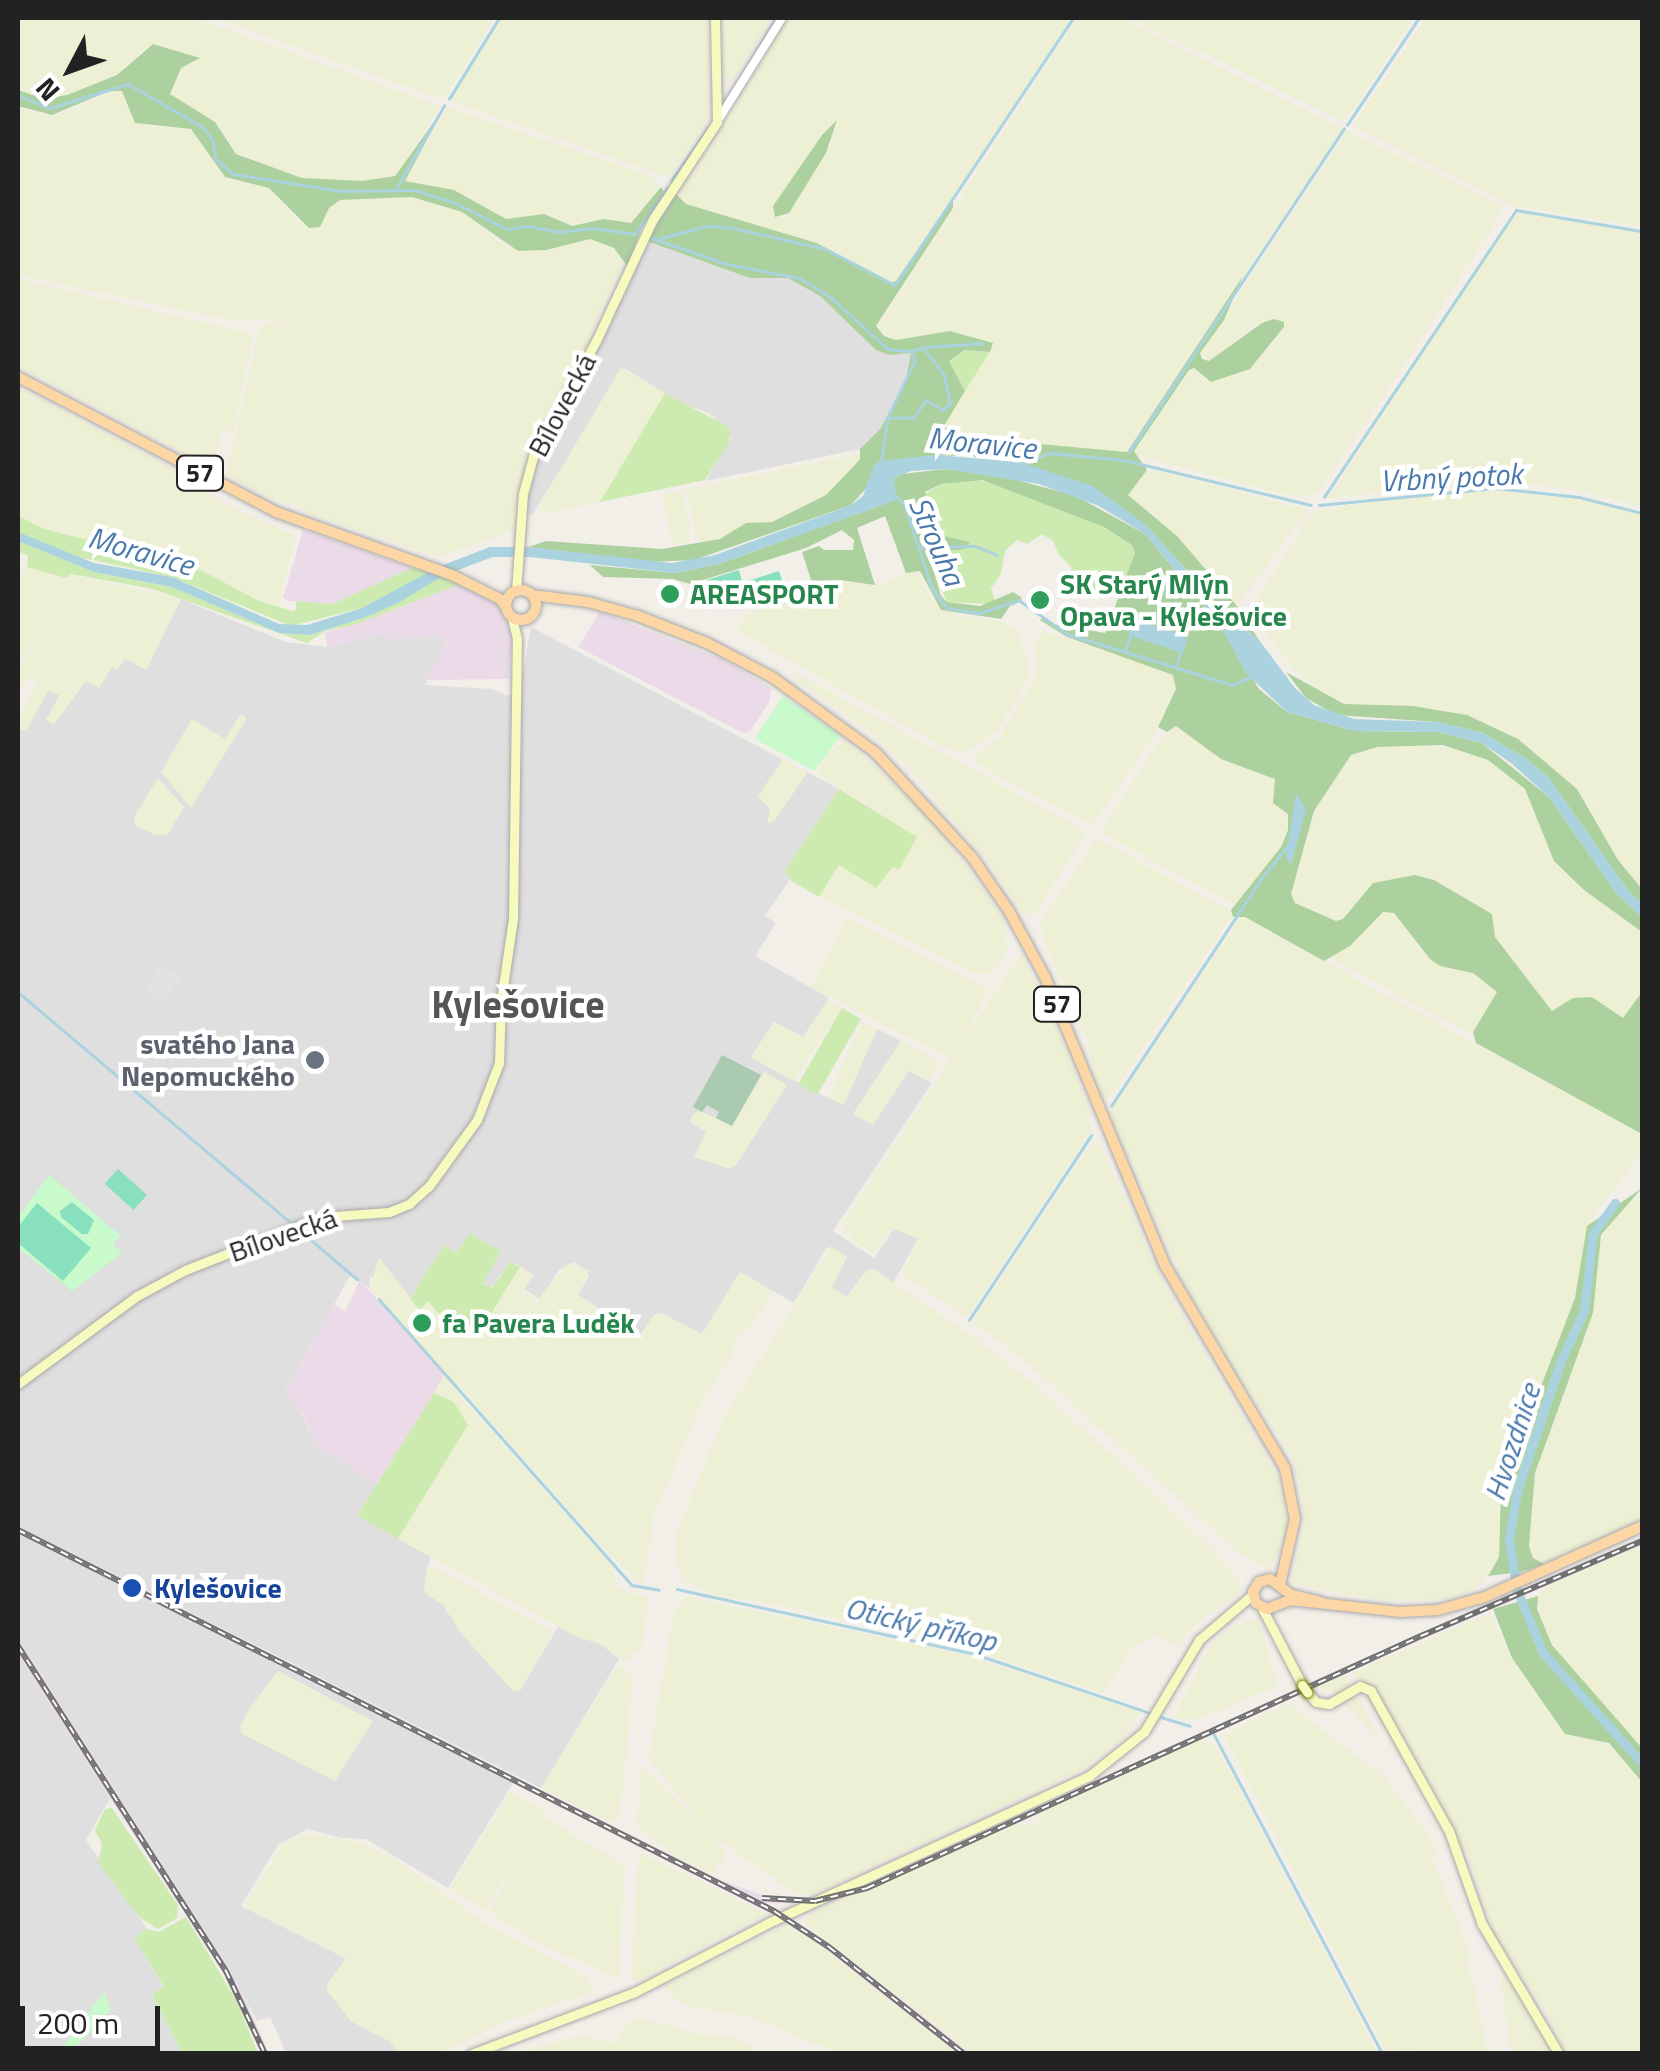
<!DOCTYPE html>
<html>
<head>
<meta charset="utf-8">
<style>
	body { margin:0 }
	#map { position:relative; width:1660px; height:2071px; overflow:hidden; background:#f2efe9; font-family:"Titillium Web",sans-serif }
	div>[style] { position:absolute }
	.residential>* { inset:0; background:#e0dfdf }
	.industrial>* { inset:0; background:#ebdbe8 }
	.farmland>* { inset:0; background:#eef0d5; transform-origin:0 0 }
	.grass>* { inset:0; background:#cdebb0; transform-origin:0 0 }
	.forest>* { inset:0; background:#add19e }
	.cemetery>* { inset:0; background:#aacbaf }
	.park>* { inset:0; background:#c8facc }
	.pitch>* { inset:0; background:#88e0be; transform-origin:0 0 }
	.parking>* { inset:0; background:#e2e2e2 }
	.water>* { inset:0; background:#aad3df }
	.stream>* { height:2.5px; margin:-1.25px; padding:0 1.25px; transform-origin:1.25px; border-radius:1.25px; background:#aad3df }
	.river>* { height:9px; margin:-4.5px; padding:0 4.5px; transform-origin:4.5px; border-radius:4.5px; background:#aad3df }
	.roads { filter:drop-shadow(0 0 2px #a9a9a9) drop-shadow(0 0 2px #a9a9a9) }
	.tertiary>* { height:8px; margin:-4px; padding:0 4px; transform-origin:4px; border-radius:4px; background:#fff }
	.secondary>* { height:9px; margin:-4.5px; padding:0 4.5px; transform-origin:4.5px; border-radius:4.5px; background:#f7fabf }
	.primary>* { height:10px; margin:-5px; padding:0 5px; transform-origin:5px; border-radius:5px; background:#fcd6a4 }
	.primary>.ring { margin:-5px; padding:0; box-sizing:content-box; background:none; border:10px solid #fcd6a4; border-radius:50% }
	.rail>* { height:6px; margin-top:-3px; transform-origin:0; background:repeating-linear-gradient(90deg,#fff 0 8px,#707070 0 16px); box-sizing:border-box; border-block:2px solid #707070 }
	.bridges { filter:drop-shadow(0 0 2px #707d05) drop-shadow(0 0 2px #707d05) }
	.secondary-bridge>* { height:9px; margin:-4.5px; padding:0 4.5px; transform-origin:4.5px; border-radius:4.5px; background:#f7fabf }
	.dots>* { width:28px; height:28px; translate:-50% -50%; box-sizing:border-box; border:5px solid #fff; border-radius:50% }
	span { translate:-50% -50%; white-space:nowrap; text-align:center; line-height:1.15; -webkit-text-stroke:9px #fff; paint-order:stroke }
	.shield-label span { padding:2px 8px; background:#fff; border:2px solid; border-radius:8px; -webkit-text-stroke-width:0 }
	.shield-label { font-size:25px; color:#222; font-weight:700 }
	.street-label { font-size:28px; color:#222 }
	.leisure-label { font-size:28px; color:#27864d; font-weight:700 }
	.left { translate:0 -50%; text-align:left }
	.worship-label { font-size:28px; color:#5b616d; font-weight:700 }
	.right { translate:-100% -50%; text-align:right }
	.transit-label { font-size:28px; color:#164399; font-weight:700 }
	.water-label { font-size:30px; color:#4a7aab; font-style:italic }
	.district-label { font-size:38px; color:#555; font-weight:700 }
	.frame { position:absolute; inset:0; border:20px solid #222; pointer-events:none }
	.north { position:absolute; left:20px; top:20px; width:100px; height:100px; -webkit-text-stroke:8px #fff; paint-order:stroke; rotate:229deg; font-size:28px; font-weight:700; line-height:40px; text-align:center; color:#222 }
	.north::after { content:''; display:block; margin:auto; width:35px; height:45px; background:#222; clip-path:polygon(50% 0,100% 100%,50% 72%,0 100%) }
	.scale { position:absolute; left:20px; top:2006px; width:140px; height:45px; box-sizing:border-box; border:5px solid #222; border-top:0; padding-left:12px; font-size:30px; line-height:35px; white-space:nowrap; color:#222; -webkit-text-stroke:8px #fff; paint-order:stroke }
</style>
</head>
<body>
<div id="map">
	<div class="residential">
		<i style="clip-path:polygon(653px 240px,750px 278px,788px 278px,820px 296px,876px 350px,889px 355px,911px 353px,906px 379px,881px 428px,860px 449px,706px 481px,731px 438px,712px 415px,674px 399px,624px 368px,532px 515px,524px 514px,518px 510px,520px 483px,530px 451px,591px 343px,634px 247px)"></i>
		<i style="clip-path:polygon(181px 599px,286px 642px,327px 647px,386px 633px,389px 640px,440px 636px,446px 643px,425px 685px,492px 689px,508px 696px,520px 692px,531px 627px,839px 789px,785px 871px,792px 876px,765px 916px,776px 923px,755px 956px,829px 998px,803px 1037px,774px 1022px,751px 1057px,830px 1099px,878px 1029px,901px 1041px,853px 1114px,910px 1070px,932px 1083px,833px 1231px,874px 1258px,895px 1227px,918px 1239px,893px 1283px,874px 1269px,864px 1273px,847px 1297px,843px 1295px,831px 1286px,847px 1257px,827px 1247px,794px 1303px,740px 1272px,702px 1335px,661px 1313px,654px 1315px,640px 1335px,578px 1295px,589px 1275px,575px 1262px,559px 1270px,540px 1299px,524px 1289px,533px 1275px,515px 1263px,508px 1264px,491px 1288px,482px 1281px,501px 1251px,470px 1233px,456px 1253px,444px 1246px,409px 1300px,399px 1287px,370px 1277px,370px 1288px,350px 1276px,284px 1394px,296px 1401px,317px 1447px,377px 1484px,358px 1516px,431px 1557px,426px 1571px,447px 1612px,485px 1659px,520px 1690px,558px 1627px,601px 1644px,619px 1659px,541px 1788px,18px 1526px,18px 728px,26px 731px,48px 690px,60px 695px,46px 720px,54px 724px,86px 680px,124px 658px,146px 669px)"></i>
		<i style="clip-path:polygon(18px 1534px,513px 1783px,448px 1888px,366px 1839px,341px 1838px,308px 1829px,278px 1845px,241px 1906px,347px 1959px,327px 1985px,328px 1991px,351px 2021px,389px 2041px,399px 2053px,286px 2053px,270px 2017px,257px 2021px,229px 1969px,18px 1638px)"></i>
		<i style="clip-path:polygon(18px 1653px,110px 1799px,86px 1840px,147px 1929px,134px 1938px,164px 1988px,152px 1994px,182px 2053px,18px 2053px)"></i>
	</div>
	<div class="industrial">
		<i style="clip-path:polygon(303px 530px,412px 568px,332px 604px,289px 601px,283px 598px)"></i>
		<i style="clip-path:polygon(460px 584px,494px 599px,507px 621px,512px 632px,509px 679px,425px 680px,446px 644px,439px 636px,388px 640px,386px 633px,327px 647px,325px 632px,351px 626px)"></i>
		<i style="clip-path:polygon(600px 612px,724px 660px,771px 688px,770px 701px,750px 731px,743px 733px,578px 647px)"></i>
		<i style="clip-path:polygon(360px 1280px,445px 1376px,377px 1484px,317px 1447px,303px 1414px,293px 1407px,296px 1401px,284px 1395px,334px 1304px,345px 1311px)"></i>
		<i style="clip-path:polygon(18px 1526px,722px 1881px,763px 1895px,803px 1899px,862px 1886px,1467px 1612px,1642px 1538px,1642px 1545px,1422px 1639px,879px 1886px,827px 1904px,766px 1903px,822px 1938px,970px 2053px,959px 2054px,818px 1943px,772px 1914px,18px 1534px)"></i>
		<i style="clip-path:polygon(18px 1638px,238px 1983px,269px 2053px,261px 2053px,223px 1972px,30px 1675px,18px 1653px)"></i>
	</div>
	<div class="farmland">
		<i style="clip-path:polygon(18px 18px,195px 18px,441px 106px,395px 176px,362px 181px,302px 178px,236px 153px,221px 129px,169px 94px,181px 68px,196px 62px,148px 46px,117px 75px,67px 95px,45px 99px,24px 95px,18px 90px)"></i>
		<i style="clip-path:polygon(214px 18px,495px 18px,443px 100px)"></i>
		<i style="clip-path:polygon(501px 18px,709px 18px,709px 117px,672px 174px,665px 176px,453px 102px,452px 97px)"></i>
		<i style="clip-path:polygon(721px 18px,772px 18px,729px 85px,722px 72px)"></i>
		<i style="clip-path:polygon(evenodd,788px 18px,1073px 18px,896px 281px,889px 283px,817px 243px,686px 204px,676px 194px,719px 133px,788px 18px,822px 135px,832px 141px,826px 153px,786px 217px,780px 218px,773px 206px,822px 135px)"></i>
		<i style="clip-path:polygon(1077px 18px,1122px 18px,1343px 128px,1125px 453px,948px 434px,945px 422px,993px 343px,950px 331px,896px 340px,876px 329px)"></i>
		<i style="clip-path:polygon(1131px 18px,1413px 18px,1347px 119px,1341px 121px)"></i>
		<i style="clip-path:polygon(1425px 18px,1642px 18px,1642px 226px,1517px 207px,1359px 130px,1355px 122px)"></i>
		<i style="clip-path:polygon(116px 90px,126px 94px,131px 116px,141px 125px,191px 129px,219px 171px,232px 180px,269px 188px,299px 222px,340px 200px,412px 197px,462px 212px,508px 247px,529px 252px,590px 239px,619px 252px,623px 264px,590px 335px,593px 337px,522px 474px,517px 530px,439px 557px,308px 513px,298px 505px,270px 499px,226px 475px,260px 326px,273px 323px,334px 338px,277px 322px,253px 318px,238px 322px,18px 275px,18px 106px,38px 114px,63px 113px)"></i>
		<i style="clip-path:polygon(447px 107px,649px 175px,661px 187px,631px 223px,611px 220px,572px 226px,551px 217px,507px 219px,454px 190px,405px 181px)"></i>
		<i style="clip-path:polygon(1347px 130px,1500px 205px,1502px 211px,1408px 359px,1321px 489px,1310px 496px,1281px 494px,1132px 454px,1191px 368px,1209px 382px,1250px 369px,1271px 347px,1284px 327px,1256px 325px,1209px 361px,1200px 353px)"></i>
		<i style="clip-path:polygon(1520px 213px,1642px 231px,1642px 507px,1579px 491px,1510px 482px,1436px 485px,1328px 499px,1506px 224px)"></i>
		<i style="clip-path:polygon(18px 279px,254px 334px,234px 429px,221px 433px,214px 469px,18px 366px)"></i>
		<i style="clip-path:polygon(621px 368px,665px 393px,600px 502px,541px 514px,541px 502px)"></i>
		<i style="clip-path:polygon(18px 387px,198px 481px,216px 500px,296px 536px,278px 606px,232px 589px,193px 566px,44px 529px,18px 516px)"></i>
		<i style="clip-path:polygon(859px 454px,860px 459px,826px 495px,811px 503px,761px 526px,746px 523px,720px 539px,705px 543px,697px 537px,686px 489px)"></i>
		<i style="clip-path:polygon(1155px 470px,1308px 510px,1237px 606px,1177px 536px,1128px 495px,1142px 472px)"></i>
		<i style="clip-path:polygon(683px 490px,691px 541px,673px 545px,662px 495px)"></i>
		<i style="clip-path:polygon(1501px 491px,1577px 499px,1642px 515px,1642px 889px,1618px 860px,1577px 789px,1518px 739px,1467px 715px,1413px 706px,1353px 706px,1321px 695px,1292px 668px,1250px 610px,1313px 511px,1426px 494px)"></i>
		<i style="clip-path:polygon(29px 565px,67px 579px,70px 574px,181px 599px,146px 670px,125px 658px,118px 670px,112px 667px,99px 688px,86px 681px,54px 724px,46px 720px,60px 696px,49px 690px,25px 731px,18px 728px,18px 723px,37px 683px,27px 678px,18px 694px,18px 671px,67px 580px,18px 666px,18px 580px)"></i>
		<i style="clip-path:polygon(916px 569px,934px 603px,957px 616px,1001px 621px,1015px 628px,1029px 661px,1027px 680px,998px 730px,971px 750px,962px 753px,941px 746px,736px 630px,747px 614px,827px 582px,884px 583px)"></i>
		<i style="clip-path:polygon(1043px 631px,1162px 670px,1174px 675px,1176px 682px,1172px 700px,1146px 748px,1092px 826px,975px 763px,976px 754px,999px 737px,1032px 683px,1038px 665px,1034px 644px)"></i>
		<i style="clip-path:polygon(798px 674px,1087px 832px,1035px 914px,1024px 915px,990px 865px,921px 781px,868px 730px,797px 681px)"></i>
		<i style="clip-path:polygon(241px 714px,247px 718px,191px 808px,161px 772px,192px 719px,225px 739px)"></i>
		<i style="clip-path:polygon(1176px 726px,1221px 759px,1270px 774px,1277px 783px,1273px 803px,1288px 814px,1289px 826px,1281px 847px,1234px 905px,1100px 832px,1158px 743px)"></i>
		<i style="clip-path:polygon(846px 740px,932px 820px,1005px 920px,1007px 953px,992px 974px,973px 973px,820px 896px,839px 865px,876px 888px,894px 867px,898px 869px,917px 838px,817px 773px,828px 753px)"></i>
		<i style="clip-path:polygon(1422px 744px,1468px 751px,1506px 771px,1531px 797px,1554px 861px,1584px 890px,1642px 932px,1642px 992px,1628px 1017px,1619px 1018px,1573px 998px,1552px 1011px,1495px 937px,1492px 914px,1434px 880px,1414px 875px,1373px 883px,1343px 919px,1336px 921px,1294px 902px,1291px 894px,1315px 811px,1351px 755px,1377px 747px)"></i>
		<i style="clip-path:polygon(783px 759px,807px 773px,775px 820px,767px 824px,770px 809px,758px 796px)"></i>
		<i style="clip-path:polygon(158px 778px,184px 807px,168px 834px,155px 835px,135px 825px,134px 817px)"></i>
		<i style="clip-path:polygon(1097px 839px,1234px 912px,1105px 1104px,1093px 1073px,1089px 1045px,1045px 943px,1040px 922px)"></i>
		<i style="clip-path:polygon(1388px 911px,1402px 920px,1418px 948px,1440px 966px,1466px 970px,1497px 992px,1475px 1031px,1470px 1034px,1328px 957px,1356px 941px,1377px 916px)"></i>
		<i style="clip-path:polygon(1241px 916px,1642px 1134px,1642px 1153px,1590px 1220px,1575px 1298px,1533px 1407px,1500px 1466px,1499px 1557px,1477px 1588px,1450px 1599px,1382px 1601px,1291px 1583px,1304px 1527px,1302px 1495px,1291px 1452px,1243px 1385px,1184px 1282px,1109px 1113px)"></i>
		<i style="left:847px;top:917px;width:159px;height:79px;rotate:27deg"></i>
		<i style="clip-path:polygon(1021px 954px,1053px 1015px,1091px 1114px,1092px 1129px,971px 1313px,965px 1316px,902px 1275px,918px 1239px,893px 1228px,872px 1253px,858px 1245px,842px 1224px)"></i>
		<i style="clip-path:polygon(828px 1001px,842px 1008px,794px 1081px,751px 1058px,775px 1022px,803px 1037px)"></i>
		<i style="left:862px;top:1022px;width:17px;height:83px;rotate:24deg"></i>
		<i style="clip-path:polygon(901px 1041px,936px 1060px,938px 1066px,928px 1081px,909px 1071px,873px 1125px,853px 1114px)"></i>
		<i style="clip-path:polygon(764px 1072px,787px 1085px,736px 1165px,730px 1169px,694px 1157px,706px 1132px,690px 1122px,693px 1114px,700px 1111px,732px 1126px)"></i>
		<i style="clip-path:polygon(1093px 1142px,1100px 1145px,1168px 1293px,1282px 1483px,1288px 1522px,1279px 1553px,1266px 1569px,1237px 1551px,1027px 1363px,972px 1321px)"></i>
		<i style="clip-path:polygon(1642px 1190px,1642px 1520px,1544px 1564px,1537px 1563px,1529px 1546px,1535px 1473px,1593px 1313px,1601px 1235px)"></i>
		<i style="clip-path:polygon(831px 1246px,847px 1257px,832px 1287px,847px 1297px,867px 1270px,874px 1269px,979px 1341px,1023px 1375px,1150px 1489px,1227px 1565px,1239px 1580px,1242px 1592px,1198px 1622px,1178px 1645px,1155px 1636px,1133px 1647px,1103px 1693px,969px 1649px,775px 1604px,719px 1596px,684px 1580px,675px 1560px,677px 1531px,723px 1419px)"></i>
		<i style="clip-path:polygon(379px 1257px,419px 1310px,427px 1300px,483px 1324px,520px 1267px,533px 1276px,522px 1292px,537px 1298px,477px 1399px,544px 1291px,569px 1263px,589px 1270px,578px 1295px,640px 1335px,654px 1315px,661px 1313px,702px 1334px,740px 1272px,773px 1291px,755px 1321px,736px 1339px,732px 1355px,702px 1402px,654px 1515px,643px 1586px,595px 1539px,468px 1396px,464px 1386px,458px 1394px,611px 1565px,618px 1589px,649px 1598px,642px 1646px,625px 1662px,599px 1643px,579px 1638px,398px 1539px,422px 1501px,457px 1412px,454px 1402px,434px 1393px,446px 1372px,370px 1288px)"></i>
		<i style="clip-path:polygon(1642px 1545px,1642px 1748px,1564px 1662px,1546px 1633px,1536px 1601px,1541px 1590px,1552px 1584px)"></i>
		<i style="clip-path:polygon(435px 1567px,553px 1632px,520px 1691px,512px 1690px,459px 1631px,446px 1607px,424px 1592px,426px 1571px)"></i>
		<i style="clip-path:polygon(687px 1597px,963px 1654px,1141px 1712px,1122px 1739px,1085px 1768px,814px 1894px,795px 1893px,708px 1832px,649px 1759px,674px 1611px)"></i>
		<i style="clip-path:polygon(1491px 1613px,1510px 1656px,1559px 1728px,1570px 1736px,1590px 1737px,1609px 1745px,1642px 1782px,1642px 2053px,1566px 2053px,1545px 2011px,1495px 1937px,1468px 1856px,1389px 1737px,1354px 1672px)"></i>
		<i style="clip-path:polygon(1250px 1619px,1259px 1622px,1278px 1686px,1199px 1719px,1173px 1718px,1210px 1646px,1224px 1632px)"></i>
		<i style="clip-path:polygon(619px 1664px,633px 1677px,624px 1783px,617px 1818px,611px 1823px,541px 1788px)"></i>
		<i style="clip-path:polygon(278px 1671px,373px 1721px,335px 1781px,241px 1733px,240px 1726px,251px 1706px)"></i>
		<i style="clip-path:polygon(1346px 1675px,1379px 1738px,1332px 1692px,1316px 1687px)"></i>
		<i style="clip-path:polygon(1288px 1703px,1384px 1777px,1429px 1835px,1437px 1851px,1431px 1855px,1465px 1940px,1471px 1962px,1465px 1962px,1474px 1983px,1488px 2053px,1385px 2050px,1224px 1736px)"></i>
		<i style="clip-path:polygon(1200px 1740px,1214px 1745px,1234px 1778px,1377px 2053px,971px 2053px,803px 1922px,820px 1908px,1015px 1824px,1037px 1825px,1041px 1815px,1055px 1806px)"></i>
		<i style="clip-path:polygon(642px 1764px,727px 1853px,713px 1874px,675px 1857px,637px 1826px)"></i>
		<i style="clip-path:polygon(510px 1792px,546px 1809px,541px 1816px,625px 1865px,618px 1978px,540px 1944px,489px 1912px,529px 1837px,485px 1910px,450px 1889px)"></i>
		<i style="clip-path:polygon(310px 1834px,360px 1843px,395px 1859px,487px 1925px,586px 1977px,592px 1992px,507px 2021px,439px 2053px,399px 2053px,389px 2041px,351px 2021px,327px 1991px,327px 1985px,346px 1958px,244px 1906px,284px 1843px)"></i>
		<i style="clip-path:polygon(639px 1854px,645px 1855px,766px 1914px,636px 1982px,631px 1975px)"></i>
		<i style="clip-path:polygon(786px 1925px,815px 1942px,957px 2053px,838px 2053px,749px 2016px,689px 2007px,665px 1991px,664px 1986px,679px 1978px)"></i>
		<i style="clip-path:polygon(1504px 1974px,1519px 1993px,1553px 2053px,1511px 2053px,1500px 1977px)"></i>
		<i style="clip-path:polygon(641px 2018px,698px 2034px,734px 2037px,762px 2053px,515px 2053px,583px 2035px,614px 2043px,630px 2022px)"></i>
	</div>
	<div class="grass">
		<i style="clip-path:polygon(966px 350px,990px 352px,965px 391px,949px 361px)"></i>
		<i style="clip-path:polygon(665px 393px,727px 426px,731px 432px,728px 445px,705px 480px,600px 502px)"></i>
		<i style="clip-path:polygon(976px 479px,1015px 490px,1104px 527px,1132px 545px,1135px 553px,1121px 592px,1085px 594px,1064px 583px,1072px 568px,1059px 555px,1053px 541px,1042px 534px,1028px 544px,1017px 540px,1005px 551px,1001px 574px,991px 588px,995px 600px,991px 604px,947px 602px,931px 562px,940px 551px,970px 542px,938px 535px,923px 495px,941px 484px)"></i>
		<i style="clip-path:polygon(18px 516px,44px 529px,193px 566px,257px 600px,292px 611px,296px 610px,296px 601px,332px 604px,412px 568px,430px 572px,362px 608px,291px 626px,172px 577px,74px 556px,18px 532px)"></i>
		<i style="clip-path:polygon(18px 541px,94px 572px,172px 587px,279px 633px,310px 635px,366px 617px,441px 576px,460px 584px,351px 626px,325px 631px,307px 643px,304px 642px,153px 589px,71px 574px,66px 578px,27px 567px,28px 556px,18px 551px)"></i>
		<i style="clip-path:polygon(839px 789px,917px 837px,899px 870px,893px 867px,876px 888px,839px 865px,819px 897px,790px 880px,791px 876px,784px 872px)"></i>
		<i style="left:842px;top:1008px;width:22px;height:88px;rotate:30deg"></i>
		<i style="clip-path:polygon(470px 1233px,501px 1251px,483px 1283px,492px 1288px,510px 1262px,520px 1267px,484px 1325px,476px 1319px,459px 1337px,428px 1301px,420px 1310px,410px 1299px,444px 1245px,456px 1253px)"></i>
		<i style="clip-path:polygon(434px 1393px,454px 1402px,468px 1425px,398px 1539px,357px 1516px)"></i>
		<i style="clip-path:polygon(112px 1808px,178px 1905px,177px 1918px,158px 1929px,139px 1917px,98px 1863px,102px 1844px,95px 1830px,105px 1809px)"></i>
		<i style="clip-path:polygon(186px 1917px,236px 2000px,258px 2053px,182px 2053px,152px 1994px,164px 1987px,134px 1938px,147px 1929px,159px 1932px)"></i>
	</div>
	<div class="forest">
		<i style="clip-path:polygon(153px 44px,200px 58px,181px 68px,170px 94px,215px 122px,236px 154px,302px 178px,362px 181px,395px 176px,444px 108px,405px 181px,454px 190px,506px 219px,544px 214px,572px 226px,604px 219px,631px 223px,661px 187px,665px 194px,642px 227px,627px 266px,614px 248px,590px 239px,546px 250px,518px 251px,462px 212px,412px 197px,340px 200px,329px 208px,320px 227px,309px 228px,269px 188px,225px 177px,191px 129px,135px 123px,122px 91px,109px 91px,52px 115px,18px 106px,18px 90px,45px 99px,67px 95px,117px 75px)"></i>
		<i style="clip-path:polygon(837px 120px,826px 153px,789px 213px,775px 217px,773px 206px,822px 135px)"></i>
		<i style="clip-path:polygon(676px 194px,686px 204px,817px 243px,889px 283px,896px 281px,953px 198px,953px 208px,876px 326px,884px 336px,896px 340px,950px 331px,993px 343px,990px 352px,965px 350px,949px 361px,965px 391px,944px 426px,954px 436px,1127px 452px,1243px 276px,1224px 320px,1200px 353px,1202px 359px,1209px 361px,1262px 323px,1274px 319px,1284px 322px,1284px 327px,1250px 369px,1211px 382px,1194px 368px,1189px 370px,1134px 451px,1147px 470px,1128px 495px,1177px 536px,1237px 606px,1259px 640px,1228px 617px,1147px 526px,1019px 462px,983px 457px,936px 455px,874px 465px,870px 484px,851px 505px,694px 560px,651px 562px,528px 547px,546px 541px,662px 549px,720px 539px,746px 523px,772px 522px,826px 495px,852px 468px,860px 459px,860px 449px,881px 428px,906px 379px,911px 353px,889px 355px,876px 350px,820px 296px,788px 278px,750px 278px,647px 241px)"></i>
		<i style="clip-path:polygon(946px 469px,998px 475px,1076px 496px,1145px 534px,1221px 626px,1259px 689px,1287px 712px,1355px 731px,1438px 732px,1482px 743px,1550px 798px,1616px 893px,1642px 917px,1642px 932px,1584px 890px,1554px 861px,1525px 789px,1488px 760px,1443px 745px,1377px 747px,1351px 755px,1314px 811px,1291px 894px,1295px 903px,1336px 921px,1343px 919px,1373px 883px,1415px 875px,1434px 880px,1492px 914px,1495px 937px,1552px 1011px,1573px 998px,1592px 997px,1623px 1018px,1642px 992px,1642px 1134px,1476px 1043px,1473px 1032px,1497px 992px,1473px 973px,1440px 966px,1430px 959px,1394px 913px,1383px 912px,1350px 946px,1324px 961px,1245px 917px,1233px 917px,1231px 910px,1281px 847px,1288px 830px,1288px 814px,1273px 803px,1275px 779px,1221px 759px,1176px 726px,1167px 732px,1158px 727px,1176px 689px,1173px 675px,1067px 637px,1040px 620px,1043px 617px,1053px 624px,1105px 633px,1135px 553px,1132px 545px,1104px 527px,982px 480px,941px 484px,925px 492px,939px 535px,970px 542px,966px 549px,940px 551px,931px 562px,941px 596px,947px 602px,980px 606px,1013px 592px,1021px 597px,1022px 601px,1010px 606px,1001px 619px,941px 610px,920px 571px,906px 573px,885px 516px,857px 528px,875px 585px,839px 580px,812px 583px,802px 552px,819px 546px,824px 550px,853px 550px,854px 540px,842px 530px,806px 548px,690px 584px,673px 579px,603px 577px,590px 565px,675px 573px,719px 564px,895px 500px,891px 490px,894px 478px,901px 474px)"></i>
		<i style="clip-path:polygon(1286px 672px,1344px 704px,1413px 706px,1467px 715px,1518px 739px,1577px 789px,1618px 860px,1642px 889px,1642px 904px,1629px 892px,1548px 777px,1525px 758px,1483px 733px,1437px 722px,1336px 715px,1306px 698px)"></i>
		<i style="clip-path:polygon(1642px 1188px,1601px 1235px,1593px 1313px,1535px 1473px,1529px 1546px,1533px 1558px,1544px 1564px,1521px 1572px,1488px 1576px,1499px 1557px,1502px 1455px,1533px 1407px,1575px 1298px,1587px 1226px)"></i>
		<i style="clip-path:polygon(1538px 1596px,1537px 1609px,1552px 1645px,1642px 1748px,1642px 1782px,1609px 1743px,1565px 1734px,1512px 1658px,1493px 1609px)"></i>
	</div>
	<div class="cemetery">
		<i style="clip-path:polygon(722px 1055px,761px 1075px,732px 1126px,716px 1118px,719px 1112px,707px 1105px,702px 1112px,693px 1107px)"></i>
	</div>
	<div class="park">
		<i style="clip-path:polygon(783px 696px,841px 736px,814px 771px,755px 739px)"></i>
		<i style="clip-path:polygon(49px 1175px,121px 1236px,113px 1243px,121px 1254px,72px 1291px,18px 1248px,18px 1217px)"></i>
		<i style="clip-path:polygon(104px 1992px,111px 2010px,70px 2053px,58px 2053px)"></i>
	</div>
	<div class="pitch">
		<i style="clip-path:polygon(739px 570px,748px 603px,723px 609px,721px 602px,696px 607px,690px 585px)"></i>
		<i style="left:779px;top:571px;width:20px;height:35px;rotate:72deg"></i>
		<i style="left:118px;top:1169px;width:39px;height:20px;rotate:42deg"></i>
		<i style="clip-path:polygon(72px 1202px,94px 1220px,88px 1234px,82px 1234px,61px 1217px,60px 1211px)"></i>
		<i style="clip-path:polygon(37px 1203px,91px 1248px,63px 1281px,18px 1243px,18px 1227px)"></i>
	</div>
	<div class="parking">
		<i style="clip-path:polygon(161px 966px,181px 979px,161px 1002px,144px 989px)"></i>
	</div>
	<div class="water">
		<i style="clip-path:polygon(936px 455px,1019px 462px,1093px 486px,1147px 526px,1228px 617px,1259px 640px,1295px 688px,1314px 705px,1354px 719px,1437px 722px,1483px 733px,1525px 758px,1548px 777px,1629px 892px,1642px 904px,1642px 917px,1616px 893px,1550px 798px,1511px 763px,1482px 743px,1438px 732px,1355px 731px,1287px 712px,1245px 672px,1221px 626px,1145px 534px,1099px 506px,1039px 484px,946px 469px,911px 471px,894px 478px,896px 500px,719px 564px,675px 573px,530px 557px,493px 557px,442px 576px,400px 602px,366px 617px,310px 635px,279px 633px,172px 587px,94px 572px,18px 541px,18px 532px,94px 563px,172px 577px,279px 624px,307px 625px,362px 608px,438px 567px,490px 547px,528px 547px,672px 563px,715px 555px,851px 505px,863px 496px,874px 465px,880px 461px)"></i>
		<i style="clip-path:polygon(1134px 620px,1184px 635px,1187px 642px,1182px 653px,1128px 635px)"></i>
		<i style="clip-path:polygon(1296px 793px,1306px 809px,1291px 865px,1286px 857px)"></i>
	</div>
	<div class="stream">
		<i style="left:741px;top:77px;width:69px;rotate:-59.3deg"></i>
		<i style="left:18px;top:95px;width:35px;rotate:22deg"></i>
		<i style="left:50px;top:108px;width:82px;rotate:-17.1deg"></i>
		<i style="left:128px;top:84px;width:86px;rotate:29.8deg"></i>
		<i style="left:203px;top:127px;width:17px;rotate:54deg"></i>
		<i style="left:213px;top:141px;width:18px;rotate:81deg"></i>
		<i style="left:216px;top:159px;width:23px;rotate:41deg"></i>
		<i style="left:233px;top:174px;width:109px;rotate:8.9deg"></i>
		<i style="left:341px;top:191px;width:74px;rotate:-0.8deg"></i>
		<i style="left:415px;top:190px;width:43px;rotate:17.6deg"></i>
		<i style="left:456px;top:203px;width:57px;rotate:27deg"></i>
		<i style="left:507px;top:229px;width:22px;rotate:-8deg"></i>
		<i style="left:529px;top:226px;width:32px;rotate:11deg"></i>
		<i style="left:560px;top:232px;width:33px;rotate:-7deg"></i>
		<i style="left:593px;top:228px;width:42px;rotate:8.1deg"></i>
		<i style="left:635px;top:234px;width:56px;rotate:-55.2deg"></i>
		<i style="left:449px;top:99px;width:95px;rotate:-58.3deg"></i>
		<i style="left:1347px;top:125px;width:129px;rotate:-56.1deg"></i>
		<i style="left:671px;top:181px;width:65px;rotate:-55.1deg"></i>
		<i style="left:397px;top:187px;width:94px;rotate:-59.9deg"></i>
		<i style="left:649px;top:237px;width:83px;rotate:19.1deg"></i>
		<i style="left:727px;top:264px;width:74px;rotate:10.9deg"></i>
		<i style="left:800px;top:278px;width:39px;rotate:32deg"></i>
		<i style="left:833px;top:299px;width:74px;rotate:42.3deg"></i>
		<i style="left:888px;top:349px;width:24px;rotate:5deg"></i>
		<i style="left:912px;top:351px;width:10px;rotate:73deg"></i>
		<i style="left:915px;top:361px;width:63px;rotate:115.3deg"></i>
		<i style="left:888px;top:418px;width:42px;rotate:98.1deg"></i>
		<i style="left:661px;top:238px;width:48px;rotate:-14.6deg"></i>
		<i style="left:707px;top:226px;width:26px;rotate:4deg"></i>
		<i style="left:733px;top:228px;width:95px;rotate:12.7deg"></i>
		<i style="left:826px;top:249px;width:78px;rotate:27.6deg"></i>
		<i style="left:895px;top:285px;width:321px;rotate:-56.3deg"></i>
		<i style="left:926px;top:347px;width:57px;rotate:-4deg"></i>
		<i style="left:890px;top:418px;width:24px;rotate:-2deg"></i>
		<i style="left:914px;top:417px;width:21px;rotate:-55deg"></i>
		<i style="left:926px;top:400px;width:20px;rotate:30deg"></i>
		<i style="left:943px;top:410px;width:9px;rotate:-41deg"></i>
		<i style="left:950px;top:404px;width:30px;rotate:-102deg"></i>
		<i style="left:944px;top:375px;width:34px;rotate:-128deg"></i>
		<i style="left:923px;top:348px;width:11px;rotate:165deg"></i>
		<i style="left:1129px;top:452px;width:388px;rotate:-56.4deg"></i>
		<i style="left:1021px;top:464px;width:31px;rotate:-21deg"></i>
		<i style="left:1050px;top:453px;width:74px;rotate:5.4deg"></i>
		<i style="left:1124px;top:460px;width:192px;rotate:13.5deg"></i>
		<i style="left:892px;top:492px;width:16px;rotate:43deg"></i>
		<i style="left:904px;top:503px;width:89px;rotate:71.8deg"></i>
		<i style="left:932px;top:588px;width:25px;rotate:53deg"></i>
		<i style="left:947px;top:608px;width:33px;rotate:9deg"></i>
		<i style="left:980px;top:613px;width:41px;rotate:-18.4deg"></i>
		<i style="left:1019px;top:600px;width:59px;rotate:35.3deg"></i>
		<i style="left:1067px;top:634px;width:174px;rotate:17.1deg"></i>
		<i style="left:1233px;top:685px;width:21px;rotate:-25deg"></i>
		<i style="left:1324px;top:497px;width:345px;rotate:-56.2deg"></i>
		<i style="left:1516px;top:210px;width:128px;rotate:9.5deg"></i>
		<i style="left:1319px;top:505px;width:177px;rotate:-5.5deg"></i>
		<i style="left:1495px;top:488px;width:84px;rotate:6.1deg"></i>
		<i style="left:1579px;top:497px;width:65px;rotate:14.3deg"></i>
		<i style="left:921px;top:547px;width:54px;rotate:-1.1deg"></i>
		<i style="left:975px;top:546px;width:24px;rotate:22deg"></i>
		<i style="left:1125px;top:650px;width:17px;rotate:-69deg"></i>
		<i style="left:1176px;top:666px;width:17px;rotate:-73deg"></i>
		<i style="left:18px;top:992px;width:358px;rotate:40.2deg"></i>
		<i style="left:1111px;top:1106px;width:272px;rotate:-56.5deg"></i>
		<i style="left:1261px;top:879px;width:45px;rotate:-51.3deg"></i>
		<i style="left:297px;top:1228px;width:79px;rotate:40.4deg"></i>
		<i style="left:379px;top:1299px;width:382px;rotate:48.5deg"></i>
		<i style="left:632px;top:1585px;width:27px;rotate:10deg"></i>
		<i style="left:969px;top:1320px;width:221px;rotate:-56.5deg"></i>
		<i style="left:677px;top:1589px;width:305px;rotate:12.3deg"></i>
		<i style="left:975px;top:1654px;width:185px;rotate:18.6deg"></i>
		<i style="left:1161px;top:1717px;width:30px;rotate:17deg"></i>
		<i style="left:1214px;top:1734px;width:362px;rotate:62.2deg"></i>
	</div>
	<div class="river">
		<i style="left:1615px;top:1203px;width:37px;rotate:126deg"></i>
		<i style="left:1593px;top:1233px;width:79px;rotate:96.6deg"></i>
		<i style="left:1584px;top:1311px;width:54px;rotate:115.1deg"></i>
		<i style="left:1561px;top:1360px;width:138px;rotate:108.6deg"></i>
		<i style="left:1517px;top:1491px;width:50px;rotate:99.3deg"></i>
		<i style="left:1509px;top:1540px;width:51px;rotate:80.9deg"></i>
		<i style="left:1517px;top:1590px;width:68px;rotate:67.6deg"></i>
		<i style="left:1543px;top:1653px;width:148px;rotate:48deg"></i>
	</div>
	<div class="roads">
		<div class="tertiary">
			<i style="left:717px;top:122px;width:123px;rotate:-58deg"></i>
		</div>
		<div class="secondary">
			<i style="left:516px;top:591px;width:97px;rotate:-85.9deg"></i>
			<i style="left:523px;top:494px;width:39px;rotate:-75deg"></i>
			<i style="left:533px;top:456px;width:131px;rotate:-61.3deg"></i>
			<i style="left:596px;top:341px;width:135px;rotate:-65deg"></i>
			<i style="left:653px;top:219px;width:116px;rotate:-56.6deg"></i>
			<i style="left:717px;top:122px;width:104px;rotate:-91.1deg"></i>
			<i style="left:18px;top:1384px;width:148px;rotate:-36.5deg"></i>
			<i style="left:137px;top:1296px;width:55px;rotate:-28.4deg"></i>
			<i style="left:185px;top:1270px;width:146px;rotate:-21.3deg"></i>
			<i style="left:321px;top:1217px;width:68px;rotate:-4.2deg"></i>
			<i style="left:389px;top:1212px;width:22px;rotate:-22deg"></i>
			<i style="left:409px;top:1204px;width:27px;rotate:-42deg"></i>
			<i style="left:429px;top:1186px;width:82px;rotate:-54deg"></i>
			<i style="left:477px;top:1120px;width:61px;rotate:-68.9deg"></i>
			<i style="left:499px;top:1063px;width:63px;rotate:-88.2deg"></i>
			<i style="left:501px;top:1000px;width:82px;rotate:-81.6deg"></i>
			<i style="left:513px;top:919px;width:280px;rotate:-89.2deg"></i>
			<i style="left:517px;top:639px;width:23px;rotate:-103deg"></i>
			<i style="left:1262px;top:1608px;width:87px;rotate:62.5deg"></i>
			<i style="left:1307px;top:1692px;width:13px;rotate:48deg"></i>
			<i style="left:1316px;top:1702px;width:13px;rotate:9deg"></i>
			<i style="left:1329px;top:1704px;width:36px;rotate:-30deg"></i>
			<i style="left:1360px;top:1686px;width:12px;rotate:24deg"></i>
			<i style="left:1371px;top:1691px;width:160px;rotate:60.9deg"></i>
			<i style="left:1449px;top:1831px;width:99px;rotate:70.5deg"></i>
			<i style="left:1482px;top:1924px;width:151px;rotate:59.4deg"></i>
			<i style="left:471px;top:2054px;width:175px;rotate:-20.7deg"></i>
			<i style="left:635px;top:1992px;width:150px;rotate:-27.4deg"></i>
			<i style="left:768px;top:1923px;width:353px;rotate:-24.6deg"></i>
			<i style="left:1089px;top:1776px;width:70px;rotate:-38.7deg"></i>
			<i style="left:1144px;top:1732px;width:107px;rotate:-59.1deg"></i>
			<i style="left:1199px;top:1640px;width:71px;rotate:-40.4deg"></i>
		</div>
		<div class="primary">
			<i style="left:18px;top:377px;width:291px;rotate:27.6deg"></i>
			<i style="left:276px;top:512px;width:187px;rotate:19.7deg"></i>
			<i style="left:452px;top:575px;width:54px;rotate:26.6deg"></i>
			<i style="left:500px;top:599px;width:10px;rotate:53deg"></i>
			<i class="ring" style="left:506px;top:590px;width:20px;height:20px"></i>
			<i style="left:532px;top:595px;width:56px;rotate:7.1deg"></i>
			<i style="left:588px;top:602px;width:52px;rotate:15.6deg"></i>
			<i style="left:638px;top:616px;width:74px;rotate:21.4deg"></i>
			<i style="left:707px;top:643px;width:73px;rotate:27.6deg"></i>
			<i style="left:772px;top:677px;width:127px;rotate:36.1deg"></i>
			<i style="left:875px;top:752px;width:143px;rotate:47.3deg"></i>
			<i style="left:972px;top:857px;width:65px;rotate:55.6deg"></i>
			<i style="left:1009px;top:911px;width:75px;rotate:61.4deg"></i>
			<i style="left:1045px;top:977px;width:314px;rotate:67.4deg"></i>
			<i style="left:1166px;top:1267px;width:234px;rotate:59.4deg"></i>
			<i style="left:1285px;top:1468px;width:52px;rotate:78.9deg"></i>
			<i style="left:1295px;top:1519px;width:68px;rotate:102.8deg"></i>
			<i style="left:1321px;top:1602px;width:32px;rotate:-166deg"></i>
			<i style="left:1290px;top:1594px;width:25px;rotate:-143deg"></i>
			<i style="left:1270px;top:1579px;width:11px;rotate:165deg"></i>
			<i style="left:1259px;top:1582px;width:12px;rotate:121deg"></i>
			<i style="left:1253px;top:1592px;width:11px;rotate:75deg"></i>
			<i style="left:1256px;top:1603px;width:13px;rotate:29deg"></i>
			<i style="left:1267px;top:1609px;width:25px;rotate:-21deg"></i>
			<i style="left:1290px;top:1600px;width:112px;rotate:6.2deg"></i>
			<i style="left:1401px;top:1612px;width:37px;rotate:-3deg"></i>
			<i style="left:1438px;top:1610px;width:49px;rotate:-15.5deg"></i>
			<i style="left:1485px;top:1597px;width:172px;rotate:-24.3deg"></i>
		</div>
	</div>
	<div class="rail">
		<i style="left:18px;top:1530px;width:847px;rotate:26.75deg"></i>
		<i style="left:774px;top:1911px;width:66px;rotate:33.2deg"></i>
		<i style="left:829px;top:1947px;width:172px;rotate:38.4deg"></i>
		<i style="left:18px;top:1646px;width:386px;rotate:57.4deg"></i>
		<i style="left:226px;top:1971px;width:92px;rotate:64.8deg"></i>
		<i style="left:762px;top:1898px;width:53px;rotate:3.2deg"></i>
		<i style="left:815px;top:1901px;width:54px;rotate:-14deg"></i>
		<i style="left:867px;top:1888px;width:609px;rotate:-24.46deg"></i>
		<i style="left:1421px;top:1636px;width:241px;rotate:-23.3deg"></i>
	</div>
	<div class="bridges">
		<div class="secondary-bridge">
			<i style="left:1302px;top:1685px;width:9px;rotate:54deg"></i>
		</div>
	</div>
	<div class="dots">
		<i style="left:670px;top:594px;background:#2e9e5b"></i>
		<i style="left:1040px;top:600px;background:#2e9e5b"></i>
		<i style="left:315px;top:1060px;background:#6b7280"></i>
		<i style="left:422px;top:1323px;background:#2e9e5b"></i>
		<i style="left:132px;top:1588px;background:#1a4fb4"></i>
	</div>
	<div class="shield-label">
		<span style="left:200px;top:473px">57</span>
		<span style="left:1057px;top:1004px">57</span>
	</div>
	<div class="street-label">
		<span style="left:562px;top:405px;rotate:-62deg">Bílovecká</span>
		<span style="left:283px;top:1235px;rotate:-19deg">Bílovecká</span>
	</div>
	<div class="leisure-label">
		<span class="left" style="left:1060px;top:600px">SK Starý Mlýn<br>Opava - Kylešovice</span>
		<span class="left" style="left:690px;top:594px">AREASPORT</span>
		<span class="left" style="left:442px;top:1323px">fa Pavera Luděk</span>
	</div>
	<div class="worship-label">
		<span class="right" style="left:295px;top:1060px">svatého Jana<br>Nepomuckého</span>
	</div>
	<div class="transit-label">
		<span class="left" style="left:154px;top:1588px">Kylešovice</span>
	</div>
	<div class="water-label">
		<span style="left:982px;top:443px;rotate:6deg">Moravice</span>
		<span style="left:1451px;top:477px;rotate:-3deg">Vrbný potok</span>
		<span style="left:937px;top:541px;rotate:66deg">Strouha</span>
		<span style="left:141px;top:551px;rotate:16deg">Moravice</span>
		<span style="left:1512px;top:1442px;rotate:-72deg">Hvozdnice</span>
		<span style="left:921px;top:1624px;rotate:13deg">Otický příkop</span>
	</div>
	<div class="district-label">
		<span style="left:518px;top:1005px">Kylešovice</span>
	</div>
	<div class="frame"></div>
	<div class="north">N</div>
	<div class="scale">200 m</div>
</div>
</body>
</html>
